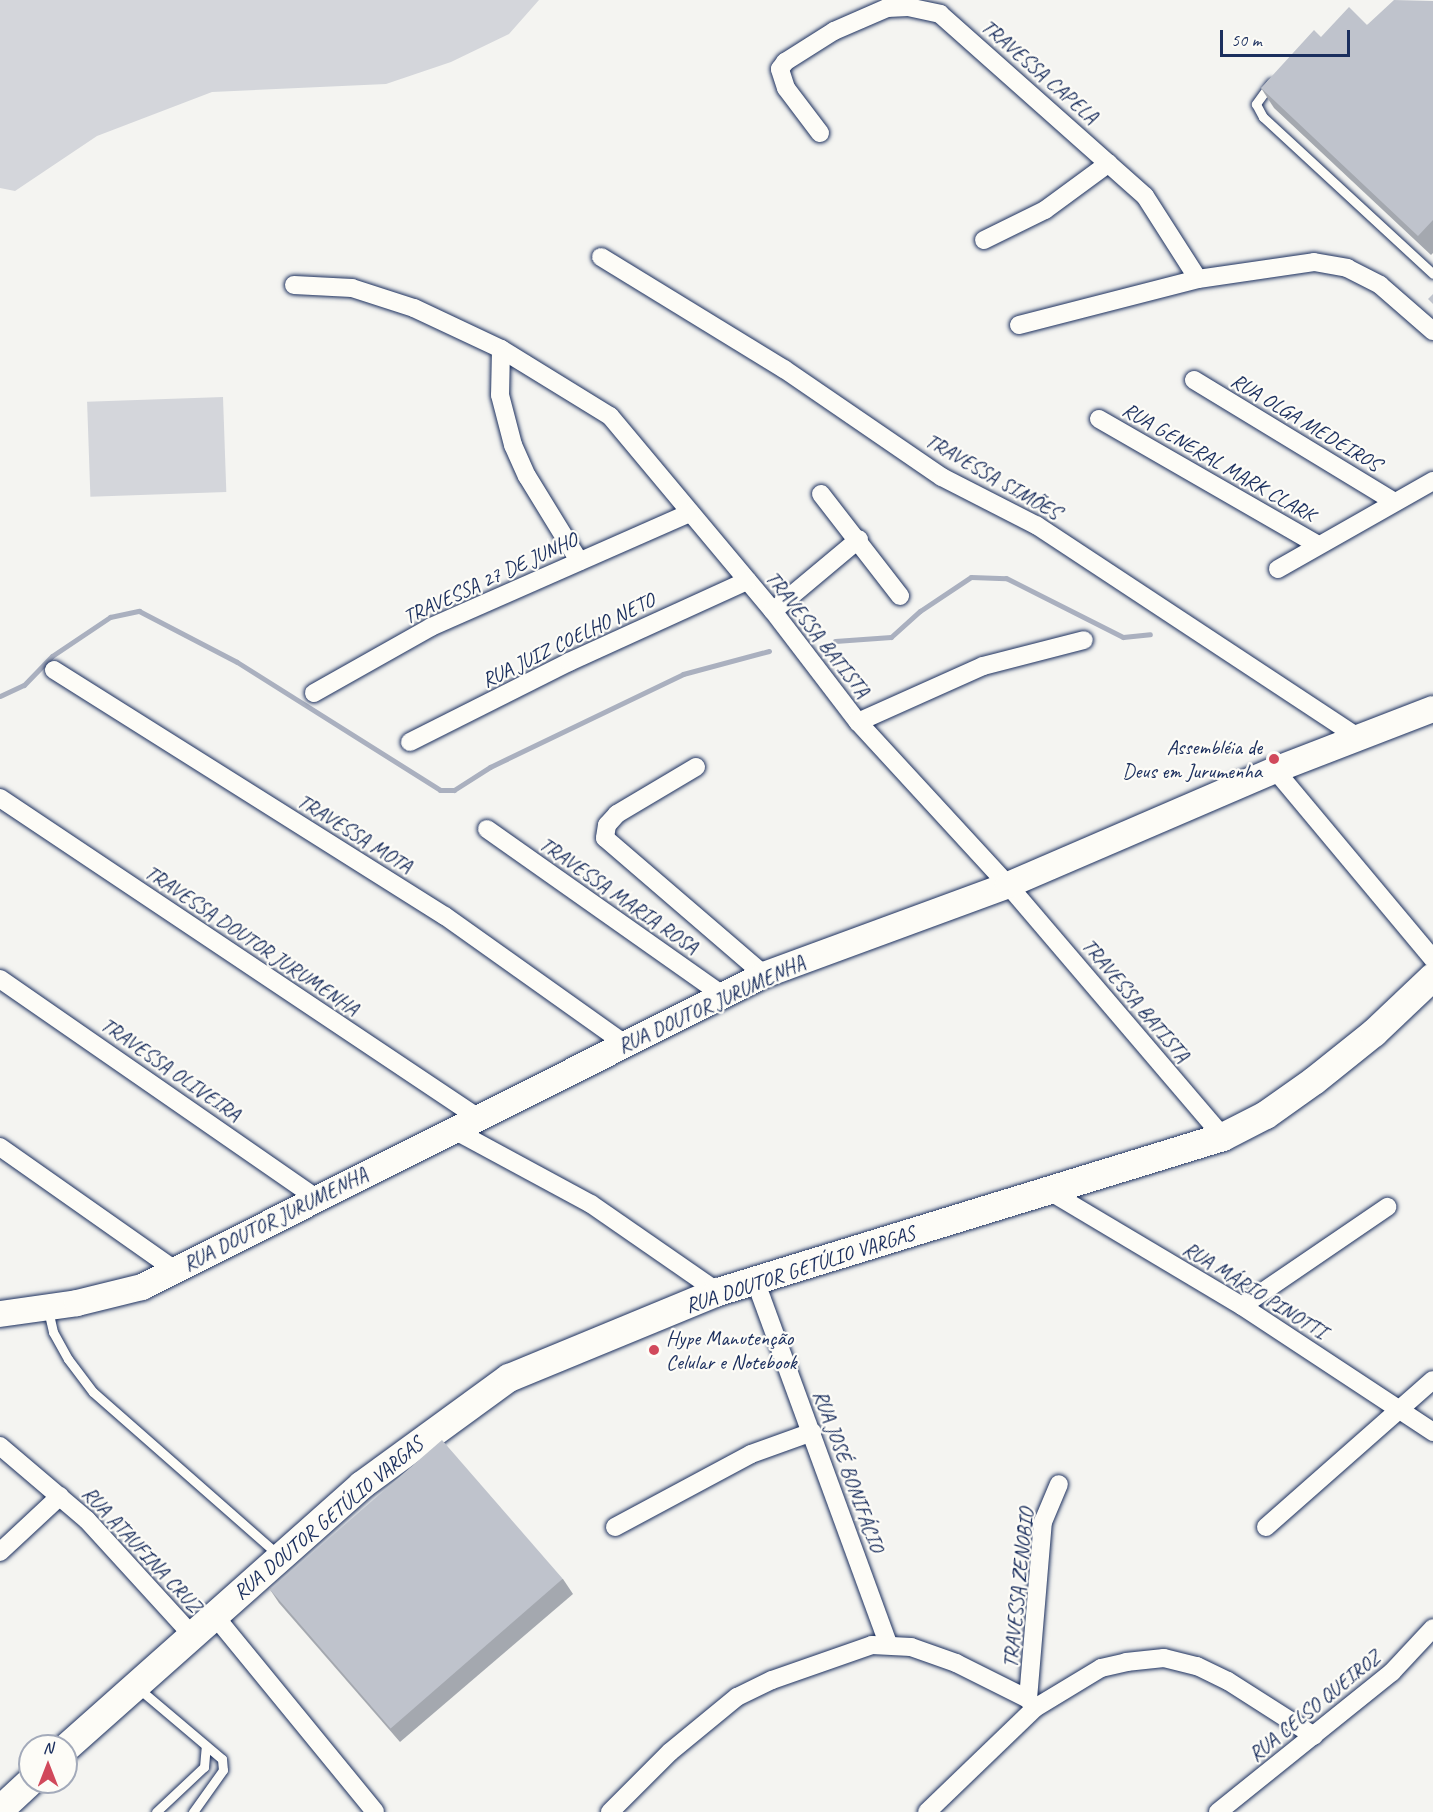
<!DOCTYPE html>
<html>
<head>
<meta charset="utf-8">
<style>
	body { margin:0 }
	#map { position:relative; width:1433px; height:1812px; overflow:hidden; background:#f4f4f1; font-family:Caveat,sans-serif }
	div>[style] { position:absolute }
	.green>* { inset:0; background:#d4d6db; transform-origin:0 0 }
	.stream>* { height:5px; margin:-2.5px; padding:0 2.5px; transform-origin:2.5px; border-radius:2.5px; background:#aab0bf }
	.roads { filter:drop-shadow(0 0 2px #1b2f5e) drop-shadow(0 0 2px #1b2f5e) }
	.lane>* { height:9px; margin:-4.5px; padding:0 4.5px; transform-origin:4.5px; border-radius:4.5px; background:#fdfcf7 }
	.street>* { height:18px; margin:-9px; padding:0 9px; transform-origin:9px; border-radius:9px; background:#fdfcf7 }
	.secondary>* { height:26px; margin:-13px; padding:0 13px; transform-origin:13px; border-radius:13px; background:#fdfcf7 }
	.primary>* { height:28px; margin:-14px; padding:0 14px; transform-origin:14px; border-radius:14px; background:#fdfcf7 }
	.wall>* { inset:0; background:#a4a8af }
	.building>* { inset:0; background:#bfc3cc; transform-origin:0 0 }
	.dots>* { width:16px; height:16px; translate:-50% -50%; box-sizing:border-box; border:3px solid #fdfcf7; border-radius:50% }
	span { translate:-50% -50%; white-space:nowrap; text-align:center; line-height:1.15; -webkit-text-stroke:4.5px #fdfcf7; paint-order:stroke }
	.street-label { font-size:21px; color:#1b2f5e }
	.poi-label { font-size:21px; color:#1b2f5e }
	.right { translate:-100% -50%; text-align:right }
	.left { translate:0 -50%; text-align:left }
	.north { position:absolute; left:18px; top:1734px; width:60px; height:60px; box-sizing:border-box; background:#fdfcf7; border:2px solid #a3aaba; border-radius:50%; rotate:0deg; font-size:16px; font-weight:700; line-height:24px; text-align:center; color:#1b2f5e }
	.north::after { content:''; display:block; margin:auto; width:21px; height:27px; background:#d1495b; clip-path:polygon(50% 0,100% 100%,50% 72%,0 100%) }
	.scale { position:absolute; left:1220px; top:30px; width:130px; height:27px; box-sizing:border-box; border:3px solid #1b2f5e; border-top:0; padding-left:8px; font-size:18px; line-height:21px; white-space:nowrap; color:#1b2f5e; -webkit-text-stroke:4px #fdfcf7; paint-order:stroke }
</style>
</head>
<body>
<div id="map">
	<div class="green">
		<i style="clip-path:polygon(0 0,539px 0,509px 34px,451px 62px,386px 84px,212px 92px,97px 136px,15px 191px,0 188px)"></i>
		<i style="left:223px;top:397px;width:95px;height:136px;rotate:88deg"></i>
	</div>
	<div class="stream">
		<i style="left:835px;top:641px;width:56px;rotate:-4.1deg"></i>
		<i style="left:891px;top:637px;width:39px;rotate:-42deg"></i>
		<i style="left:920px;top:611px;width:61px;rotate:-33.7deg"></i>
		<i style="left:971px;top:577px;width:35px;rotate:2deg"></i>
		<i style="left:1006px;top:578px;width:131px;rotate:26.8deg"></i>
		<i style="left:1123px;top:637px;width:27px;rotate:-6deg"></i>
		<i style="left:0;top:696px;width:26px;rotate:-25deg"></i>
		<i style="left:24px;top:685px;width:40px;rotate:-46deg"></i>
		<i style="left:52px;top:656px;width:70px;rotate:-33.9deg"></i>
		<i style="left:110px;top:617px;width:30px;rotate:-12deg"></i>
		<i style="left:139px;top:611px;width:110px;rotate:27.5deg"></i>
		<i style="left:237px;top:662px;width:240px;rotate:32.2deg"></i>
		<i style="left:440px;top:790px;width:14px"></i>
		<i style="left:454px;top:790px;width:43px;rotate:-32.6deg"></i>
		<i style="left:490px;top:767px;width:214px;rotate:-25.7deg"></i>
		<i style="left:683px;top:674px;width:89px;rotate:-15deg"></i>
	</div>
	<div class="roads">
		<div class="lane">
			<i style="left:1271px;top:83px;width:26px;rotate:126deg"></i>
			<i style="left:1256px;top:104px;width:15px;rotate:62deg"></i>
			<i style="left:1263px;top:117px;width:231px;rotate:42.7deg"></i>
			<i style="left:48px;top:1310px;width:23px;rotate:77deg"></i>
			<i style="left:53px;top:1332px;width:31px;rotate:61deg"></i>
			<i style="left:68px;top:1359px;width:41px;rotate:52.9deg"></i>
			<i style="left:93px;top:1392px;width:249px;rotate:41.3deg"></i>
			<i style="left:138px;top:1688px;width:110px;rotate:40.2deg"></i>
			<i style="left:222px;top:1759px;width:11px;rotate:85deg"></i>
			<i style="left:223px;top:1770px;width:52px;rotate:125.5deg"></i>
			<i style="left:156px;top:1812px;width:66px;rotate:-43.2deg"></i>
			<i style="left:204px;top:1767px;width:21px;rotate:-85deg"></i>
		</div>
		<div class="street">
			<i style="left:820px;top:133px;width:56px;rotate:-127.1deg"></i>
			<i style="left:786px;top:88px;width:20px;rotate:-108deg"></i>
			<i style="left:780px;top:69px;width:9px;rotate:-54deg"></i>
			<i style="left:785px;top:62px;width:58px;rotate:-32.3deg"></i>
			<i style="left:834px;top:31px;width:58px;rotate:-23.5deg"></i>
			<i style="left:887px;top:8px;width:21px;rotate:-3deg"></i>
			<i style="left:908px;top:7px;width:33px;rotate:12deg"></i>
			<i style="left:940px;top:14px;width:274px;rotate:41.6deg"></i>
			<i style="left:1145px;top:196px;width:98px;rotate:57.4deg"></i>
			<i style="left:984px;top:240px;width:68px;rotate:-26.2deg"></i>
			<i style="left:1045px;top:210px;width:79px;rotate:-36.3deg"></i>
			<i style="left:601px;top:257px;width:215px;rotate:31.5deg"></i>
			<i style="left:784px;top:369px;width:191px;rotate:34.4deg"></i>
			<i style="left:942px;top:477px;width:106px;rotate:27.1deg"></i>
			<i style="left:1036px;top:525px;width:387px;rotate:33.4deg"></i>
			<i style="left:294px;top:285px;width:58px;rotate:3deg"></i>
			<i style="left:352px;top:288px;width:65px;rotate:17.9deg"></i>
			<i style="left:414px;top:308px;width:96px;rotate:25.2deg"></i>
			<i style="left:501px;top:349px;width:128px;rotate:31.6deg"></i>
			<i style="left:610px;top:416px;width:254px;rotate:50.1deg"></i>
			<i style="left:773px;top:611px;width:140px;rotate:52.6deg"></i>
			<i style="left:858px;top:722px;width:222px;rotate:47.4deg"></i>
			<i style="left:1008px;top:885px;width:331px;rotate:49.5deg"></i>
			<i style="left:1019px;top:325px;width:185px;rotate:-14.4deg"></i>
			<i style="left:1198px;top:279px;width:117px;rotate:-8.3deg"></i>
			<i style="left:1314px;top:262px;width:34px;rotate:10deg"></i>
			<i style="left:1347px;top:268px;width:37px;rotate:27deg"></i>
			<i style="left:1380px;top:285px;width:70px;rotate:41deg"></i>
			<i style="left:501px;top:349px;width:46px;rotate:91.2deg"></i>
			<i style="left:500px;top:395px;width:52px;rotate:75.4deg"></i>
			<i style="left:513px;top:445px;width:34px;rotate:66deg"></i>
			<i style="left:527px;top:476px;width:100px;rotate:58.5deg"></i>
			<i style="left:1194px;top:380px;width:235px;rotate:31.3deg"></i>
			<i style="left:1099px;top:419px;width:250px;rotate:29.9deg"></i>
			<i style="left:821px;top:494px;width:129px;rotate:52.2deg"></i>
			<i style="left:1278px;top:569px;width:178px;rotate:-29.6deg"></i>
			<i style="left:773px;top:611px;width:112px;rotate:-39.9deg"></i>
			<i style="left:54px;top:670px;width:462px;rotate:32.2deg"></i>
			<i style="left:445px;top:916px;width:221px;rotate:35.4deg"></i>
			<i style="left:314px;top:693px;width:134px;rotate:-29.4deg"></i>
			<i style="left:431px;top:627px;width:283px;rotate:-23.8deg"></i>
			<i style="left:858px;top:722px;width:137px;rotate:-24.1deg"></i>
			<i style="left:983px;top:666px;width:104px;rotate:-14.4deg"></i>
			<i style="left:410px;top:742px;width:178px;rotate:-26.7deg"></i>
			<i style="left:569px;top:662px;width:196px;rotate:-24.5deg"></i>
			<i style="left:696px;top:767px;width:92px;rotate:149.3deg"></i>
			<i style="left:617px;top:814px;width:15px;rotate:132deg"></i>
			<i style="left:607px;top:825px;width:13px;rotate:99deg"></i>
			<i style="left:605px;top:838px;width:210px;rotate:40.7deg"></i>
			<i style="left:1275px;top:770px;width:246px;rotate:50.1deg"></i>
			<i style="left:0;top:798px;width:577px;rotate:33.77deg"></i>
			<i style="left:487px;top:829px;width:291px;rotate:35.2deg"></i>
			<i style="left:0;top:979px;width:383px;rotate:34.7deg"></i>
			<i style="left:456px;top:1131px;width:153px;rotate:28.4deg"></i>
			<i style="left:591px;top:1204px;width:155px;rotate:34.7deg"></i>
			<i style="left:0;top:1147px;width:214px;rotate:35.1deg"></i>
			<i style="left:1049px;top:1191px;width:225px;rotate:30.8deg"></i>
			<i style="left:1242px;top:1306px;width:229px;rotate:33.4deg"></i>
			<i style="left:755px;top:1280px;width:387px;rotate:69.9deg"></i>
			<i style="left:1242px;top:1306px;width:176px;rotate:-34.3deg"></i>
			<i style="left:0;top:1446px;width:114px;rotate:40.4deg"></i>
			<i style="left:87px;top:1520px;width:154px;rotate:47.6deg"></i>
			<i style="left:615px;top:1527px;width:154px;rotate:-28.2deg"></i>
			<i style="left:751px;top:1454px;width:65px;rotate:-19.8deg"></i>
			<i style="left:1266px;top:1527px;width:222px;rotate:-41.4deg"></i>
			<i style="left:0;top:1552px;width:82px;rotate:-43deg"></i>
			<i style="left:214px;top:1615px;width:254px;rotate:50.7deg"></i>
			<i style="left:1028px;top:1699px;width:178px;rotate:-85.2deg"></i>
			<i style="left:1043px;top:1522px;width:41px;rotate:-67.2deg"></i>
			<i style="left:610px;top:1812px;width:85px;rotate:-45deg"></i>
			<i style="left:670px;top:1752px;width:87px;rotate:-39.4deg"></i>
			<i style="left:737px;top:1697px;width:39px;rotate:-26deg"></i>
			<i style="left:772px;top:1680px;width:106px;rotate:-19.3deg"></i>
			<i style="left:872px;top:1645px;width:39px;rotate:3deg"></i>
			<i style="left:911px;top:1647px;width:48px;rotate:19.6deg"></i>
			<i style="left:956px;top:1663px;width:80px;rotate:26.6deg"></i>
			<i style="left:1028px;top:1699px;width:11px;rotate:52deg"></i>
			<i style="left:927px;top:1812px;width:150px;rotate:-43.9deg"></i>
			<i style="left:1035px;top:1708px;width:77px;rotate:-31.2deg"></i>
			<i style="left:1101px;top:1668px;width:26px;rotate:-13deg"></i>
			<i style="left:1126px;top:1662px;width:38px;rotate:-6deg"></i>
			<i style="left:1164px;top:1658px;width:34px;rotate:14deg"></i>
			<i style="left:1197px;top:1666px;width:34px;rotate:26deg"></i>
			<i style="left:1228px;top:1681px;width:102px;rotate:32.6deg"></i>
			<i style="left:1218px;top:1812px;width:223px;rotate:-38.8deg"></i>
			<i style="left:1392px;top:1672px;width:60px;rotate:-47deg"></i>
		</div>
		<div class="secondary">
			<i style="left:0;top:1314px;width:78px;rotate:-8.1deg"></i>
			<i style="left:77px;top:1303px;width:67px;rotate:-13.8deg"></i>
			<i style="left:142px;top:1287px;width:696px;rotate:-26.64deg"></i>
			<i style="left:764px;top:975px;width:260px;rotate:-20.2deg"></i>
			<i style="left:1008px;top:885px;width:291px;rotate:-23.3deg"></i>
			<i style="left:1275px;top:770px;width:169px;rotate:-21.1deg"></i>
		</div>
		<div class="primary">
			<i style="left:66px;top:1748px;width:396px;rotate:-41.6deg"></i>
			<i style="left:362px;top:1485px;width:182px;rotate:-36.1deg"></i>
			<i style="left:509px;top:1378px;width:226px;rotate:-22.4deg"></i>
			<i style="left:718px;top:1292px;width:528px;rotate:-17.06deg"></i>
			<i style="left:1223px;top:1137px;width:48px;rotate:-27.1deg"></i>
			<i style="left:1266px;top:1115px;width:59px;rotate:-35.3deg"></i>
			<i style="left:1314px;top:1081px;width:77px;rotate:-38.7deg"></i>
			<i style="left:1374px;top:1033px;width:81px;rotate:-43.5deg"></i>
			<i style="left:0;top:1810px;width:41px;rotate:-43deg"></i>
		</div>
	</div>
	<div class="wall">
		<i style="clip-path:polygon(1433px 1px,1433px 253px,1431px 255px,1274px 108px,1261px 88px,1367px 25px)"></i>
		<i style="clip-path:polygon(563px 1579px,573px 1594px,400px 1742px,279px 1603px,269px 1588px)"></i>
	</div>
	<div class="building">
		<i style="clip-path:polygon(1394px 0,1433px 1px,1433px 220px,1418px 236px,1261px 88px,1314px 30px,1321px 37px,1349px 7px,1367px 25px)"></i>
		<i style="clip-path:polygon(1433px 294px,1433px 304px,1428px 299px)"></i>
		<i style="left:442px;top:1440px;width:184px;height:228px;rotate:49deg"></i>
	</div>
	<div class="dots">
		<i style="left:1274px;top:759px;background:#d1495b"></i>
		<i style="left:654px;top:1350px;background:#d1495b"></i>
	</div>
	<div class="street-label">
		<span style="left:1040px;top:71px;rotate:41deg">TRAVESSA CAPELA</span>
		<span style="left:1306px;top:422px;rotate:31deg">RUA OLGA MEDEIROS</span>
		<span style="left:1219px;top:462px;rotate:30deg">RUA GENERAL MARK CLARK</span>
		<span style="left:993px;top:476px;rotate:30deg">TRAVESSA SIMÕES</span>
		<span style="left:490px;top:578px;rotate:-25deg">TRAVESSA 27 DE JUNHO</span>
		<span style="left:818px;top:634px;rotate:52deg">TRAVESSA BATISTA</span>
		<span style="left:568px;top:640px;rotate:-26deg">RUA JUIZ COELHO NETO</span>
		<span style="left:355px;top:833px;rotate:32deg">TRAVESSA MOTA</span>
		<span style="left:619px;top:895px;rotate:35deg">TRAVESSA MARIA ROSA</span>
		<span style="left:252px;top:940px;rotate:34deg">TRAVESSA DOUTOR JURUMENHA</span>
		<span style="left:1136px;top:1000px;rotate:50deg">TRAVESSA BATISTA</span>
		<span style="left:711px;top:1004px;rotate:-25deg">RUA DOUTOR JURUMENHA</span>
		<span style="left:171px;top:1069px;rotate:35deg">TRAVESSA OLIVEIRA</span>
		<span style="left:275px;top:1219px;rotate:-27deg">RUA DOUTOR JURUMENHA</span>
		<span style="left:800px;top:1269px;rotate:-18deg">RUA DOUTOR GETÚLIO VARGAS</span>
		<span style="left:1255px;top:1290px;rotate:32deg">RUA MÁRIO PINOTTI</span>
		<span style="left:849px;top:1471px;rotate:70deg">RUA JOSÉ BONIFÁCIO</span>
		<span style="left:328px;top:1518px;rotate:-40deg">RUA DOUTOR GETÚLIO VARGAS</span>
		<span style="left:142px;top:1549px;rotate:47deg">RUA ATAUFINA CRUZ</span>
		<span style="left:1018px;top:1588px;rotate:-84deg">TRAVESSA ZENOBIO</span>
		<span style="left:1314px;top:1706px;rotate:-39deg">RUA CELSO QUEIROZ</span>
	</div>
	<div class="poi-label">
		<span class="right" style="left:1262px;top:759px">Assembléia de<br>Deus em Jurumenha</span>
		<span class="left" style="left:666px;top:1350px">Hype Manutenção<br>Celular e Notebook</span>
	</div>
	<div class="north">N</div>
	<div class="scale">50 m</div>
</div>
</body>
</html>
